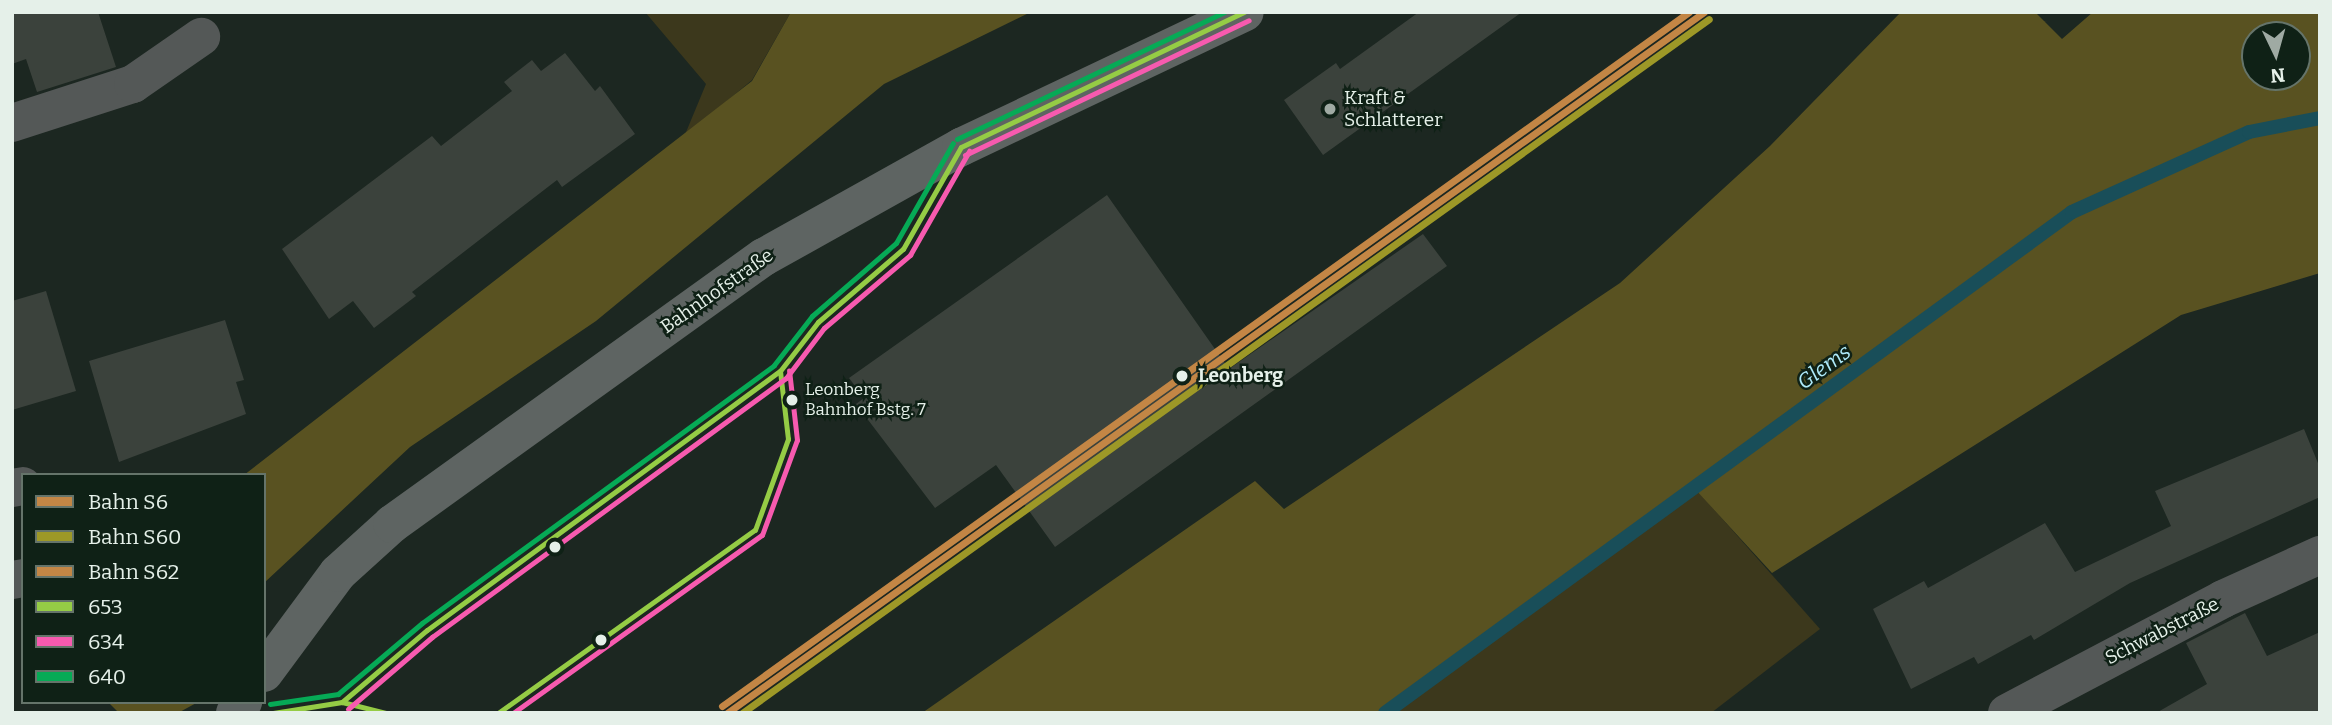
<!DOCTYPE html>
<html>
<head>
<meta charset="utf-8">
<style>
	body { margin:0 }
	#map { position:relative; width:2332px; height:725px; overflow:hidden; background:#1c2721; font-family:Bitter,serif }
	div>[style] { position:absolute }
	.green>* { inset:0; background:#3c381c }
	.forest>* { inset:0; background:#595221 }
	.stream>* { height:14px; margin:-7px; padding:0 7px; transform-origin:7px; border-radius:7px; background:#194e59 }
	.building>* { inset:0; background:#3b423c }
	.street>* { height:38px; margin:-19px; padding:0 19px; transform-origin:19px; border-radius:19px; background:#545857 }
	.secondary>* { height:38px; margin:-19px; padding:0 19px; transform-origin:19px; border-radius:19px; background:#5e6462 }
	.bus-1>* { height:5px; margin:-2.5px; padding:0 2.5px; transform-origin:2.5px; border-radius:2.5px; background:#95cc45 }
	.bus-2>* { height:5px; margin:-2.5px; padding:0 2.5px; transform-origin:2.5px; border-radius:2.5px; background:#f75aaf }
	.bus-3>* { height:5px; margin:-2.5px; padding:0 2.5px; transform-origin:2.5px; border-radius:2.5px; background:#06aa56 }
	.rail-1>* { height:7px; margin:-3.5px; padding:0 3.5px; transform-origin:3.5px; border-radius:3.5px; background:#c38645 }
	.rail-2>* { height:7px; margin:-3.5px; padding:0 3.5px; transform-origin:3.5px; border-radius:3.5px; background:#9d9827 }
	.rail-3>* { height:7px; margin:-3.5px; padding:0 3.5px; transform-origin:3.5px; border-radius:3.5px; background:#c38645 }
	.dots>* { width:19px; height:19px; translate:-50% -50%; box-sizing:border-box; border:4px solid #0f2116; border-radius:50% }
	span { translate:-50% -50%; white-space:nowrap; text-align:center; line-height:1.15; -webkit-text-stroke:5px #0f2116; paint-order:stroke }
	.bus-label { font-size:17px; color:#e5f0e9 }
	.left { translate:0 -50%; text-align:left }
	.poi-label { font-size:19px; color:#e5f0e9 }
	.street-label { font-size:19px; color:#e5f0e9 }
	.stop-label { font-size:19px; color:#e5f0e9; font-weight:700 }
	.water-label { font-size:21px; color:#afebfa; font-style:italic }
	.frame { position:absolute; inset:0; border:14px solid #e5f0e9; pointer-events:none }
	.legend { position:absolute; left:21px; top:473px; width:245px; height:231px; box-sizing:border-box; background:#0f2116; border:2px solid #65746a; margin:0; padding:9px 12px; list-style:none; font-size:21px; color:#e5f0e9 }
	.legend li { display:flex; align-items:center; gap:14px; height:35px }
	.legend b { width:35px; border:2px solid #65746a }
	.north { position:absolute; left:2241px; top:21px; width:70px; height:70px; box-sizing:border-box; background:#0f2116; border:2px solid #65746a; border-radius:50%; rotate:175deg; font-size:19px; font-weight:700; line-height:28px; text-align:center; color:#e5f0e9 }
	.north::after { content:''; display:block; margin:auto; width:24px; height:32px; background:#9faaa3; clip-path:polygon(50% 0,100% 100%,50% 72%,0 100%) }
</style>
</head>
<body>
<div id="map">
	<div class="green">
		<i style="clip-path:polygon(645px 12px,791px 12px,752px 80px,684px 137px,706px 84px)"></i>
		<i style="clip-path:polygon(1695px 488px,1820px 629px,1711px 713px,1385px 713px)"></i>
	</div>
	<div class="forest">
		<i style="clip-path:polygon(791px 12px,1031px 12px,884px 84px,596px 321px,410px 447px,264px 583px,264px 475px,244px 475px,752px 81px)"></i>
		<i style="clip-path:polygon(evenodd,1901px 12px,2035px 12px,2062px 39px,2093px 12px,2320px 12px,2320px 273px,2181px 315px,1772px 573px,1695px 489px,1385px 713px,922px 713px,1255px 481px,1284px 509px,1620px 283px,1770px 146px,1901px 12px,2255px 35px,2297px 35px,2297px 77px,2255px 77px,2255px 35px)"></i>
		<i style="clip-path:polygon(108px 702px,198px 702px,178px 713px,119px 713px)"></i>
	</div>
	<div class="stream">
		<i style="left:1385px;top:713px;width:850px;rotate:-36.1deg"></i>
		<i style="left:2072px;top:212px;width:194px;rotate:-24.3deg"></i>
		<i style="left:2249px;top:132px;width:72px;rotate:-11.2deg"></i>
	</div>
	<div class="building">
		<i style="clip-path:polygon(12px 12px,98px 12px,116px 67px,37px 92px,26px 59px,12px 64px)"></i>
		<i style="clip-path:polygon(1419px 12px,1522px 12px,1323px 155px,1284px 100px,1336px 63px,1340px 69px)"></i>
		<i style="clip-path:polygon(565px 53px,595px 91px,600px 86px,635px 134px,562px 187px,557px 180px,412px 292px,416px 296px,374px 328px,353px 301px,329px 319px,282px 249px,432px 136px,441px 146px,512px 91px,504px 82px,532px 60px,541px 71px)"></i>
		<i style="clip-path:polygon(1107px 195px,1229px 369px,1423px 234px,1447px 266px,1055px 547px,996px 465px,935px 508px,856px 404px,864px 398px,849px 378px)"></i>
		<i style="clip-path:polygon(46px 291px,76px 391px,12px 410px,12px 301px)"></i>
		<i style="clip-path:polygon(225px 320px,244px 380px,236px 382px,246px 414px,119px 462px,89px 361px)"></i>
		<i style="clip-path:polygon(2304px 429px,2320px 468px,2320px 497px,2130px 583px,2034px 640px,2031px 635px,1978px 664px,1974px 657px,1911px 689px,1873px 609px,1924px 581px,1928px 588px,2045px 523px,2075px 572px,2171px 526px,2155px 491px)"></i>
		<i style="clip-path:polygon(2245px 613px,2267px 656px,2320px 632px,2320px 713px,2156px 713px,2207px 684px,2186px 643px)"></i>
	</div>
	<div class="street">
		<i style="left:12px;top:123px;width:127px;rotate:-17.9deg"></i>
		<i style="left:133px;top:84px;width:83px;rotate:-34.7deg"></i>
		<i style="left:12px;top:488px;width:11px;rotate:-10deg"></i>
		<i style="left:12px;top:580px;width:11px;rotate:-10deg"></i>
		<i style="left:2007px;top:713px;width:244px;rotate:-27.8deg"></i>
		<i style="left:2223px;top:599px;width:107px;rotate:-24.4deg"></i>
	</div>
	<div class="secondary">
		<i style="left:264px;top:673px;width:124px;rotate:-53.5deg"></i>
		<i style="left:338px;top:573px;width:73px;rotate:-42.2deg"></i>
		<i style="left:392px;top:524px;width:458px;rotate:-35.7deg"></i>
		<i style="left:764px;top:257px;width:226px;rotate:-29.2deg"></i>
		<i style="left:961px;top:147px;width:314px;rotate:-25.4deg"></i>
		<i style="left:235px;top:713px;width:14px;rotate:-54deg"></i>
	</div>
	<div class="bus-1">
		<i style="left:961px;top:147px;width:314px;rotate:-25.5deg"></i>
		<i style="left:342px;top:702px;width:111px;rotate:-40.3deg"></i>
		<i style="left:427px;top:630px;width:438px;rotate:-36.3deg"></i>
		<i style="left:780px;top:371px;width:62px;rotate:-52.2deg"></i>
		<i style="left:818px;top:322px;width:112px;rotate:-40.7deg"></i>
		<i style="left:903px;top:249px;width:117px;rotate:-60.4deg"></i>
		<i style="left:273px;top:713px;width:70px;rotate:-9.1deg"></i>
		<i style="left:342px;top:702px;width:45px;rotate:14deg"></i>
		<i style="left:498px;top:713px;width:315px;rotate:-35.5deg"></i>
		<i style="left:755px;top:530px;width:97px;rotate:-70.1deg"></i>
		<i style="left:788px;top:439px;width:68px;rotate:-96.7deg"></i>
	</div>
	<div class="bus-2">
		<i style="left:965px;top:155px;width:314px;rotate:-25.4deg"></i>
		<i style="left:348px;top:709px;width:111px;rotate:-40.6deg"></i>
		<i style="left:432px;top:637px;width:439px;rotate:-36.2deg"></i>
		<i style="left:786px;top:378px;width:63px;rotate:-52.8deg"></i>
		<i style="left:824px;top:328px;width:113px;rotate:-40.3deg"></i>
		<i style="left:910px;top:255px;width:120px;rotate:-60.4deg"></i>
		<i style="left:513px;top:713px;width:306px;rotate:-35.6deg"></i>
		<i style="left:762px;top:535px;width:101px;rotate:-69.8deg"></i>
		<i style="left:797px;top:440px;width:70px;rotate:-96.5deg"></i>
	</div>
	<div class="bus-3">
		<i style="left:957px;top:139px;width:296px;rotate:-25.4deg"></i>
		<i style="left:270px;top:704px;width:69px;rotate:-8.4deg"></i>
		<i style="left:338px;top:694px;width:110px;rotate:-40.2deg"></i>
		<i style="left:422px;top:623px;width:436px;rotate:-36.2deg"></i>
		<i style="left:774px;top:365px;width:62px;rotate:-52.2deg"></i>
		<i style="left:812px;top:316px;width:111px;rotate:-41deg"></i>
		<i style="left:896px;top:243px;width:115px;rotate:-60.3deg"></i>
	</div>
	<div class="rail-1">
		<i style="left:727px;top:713px;width:1202px;rotate:-35.66deg"></i>
	</div>
	<div class="rail-2">
		<i style="left:742px;top:713px;width:1190px;rotate:-35.67deg"></i>
	</div>
	<div class="rail-3">
		<i style="left:722px;top:706px;width:1190px;rotate:-35.67deg"></i>
	</div>
	<div class="dots">
		<i style="left:1330px;top:109px;background:#9faaa3"></i>
		<i style="left:1182px;top:376px;background:#e5f0e9"></i>
		<i style="left:792px;top:400px;background:#e5f0e9"></i>
		<i style="left:555px;top:547px;background:#e5f0e9"></i>
		<i style="left:601px;top:640px;background:#e5f0e9"></i>
	</div>
	<div class="bus-label">
		<span class="left" style="left:805px;top:400px">Leonberg<br>Bahnhof Bstg. 7</span>
	</div>
	<div class="poi-label">
		<span class="left" style="left:1344px;top:109px">Kraft &amp;<br>Schlatterer</span>
	</div>
	<div class="street-label">
		<span style="left:717px;top:291px;rotate:-35deg">Bahnhofstraße</span>
		<span style="left:2162px;top:631px;rotate:-27deg">Schwabstraße</span>
	</div>
	<div class="stop-label">
		<span class="left" style="left:1198px;top:376px">Leonberg</span>
	</div>
	<div class="water-label">
		<span style="left:1824px;top:367px;rotate:-36deg">Glems</span>
	</div>
	<div class="frame"></div>
	<ul class="legend">
	<li><b style="height:9px;background:#c38645"></b>Bahn S6</li>
	<li><b style="height:9px;background:#9d9827"></b>Bahn S60</li>
	<li><b style="height:9px;background:#c38645"></b>Bahn S62</li>
	<li><b style="height:9px;background:#95cc45"></b>653</li>
	<li><b style="height:9px;background:#f75aaf"></b>634</li>
	<li><b style="height:9px;background:#06aa56"></b>640</li>
	</ul>
	<div class="north">N</div>
</div>
</body>
</html>
